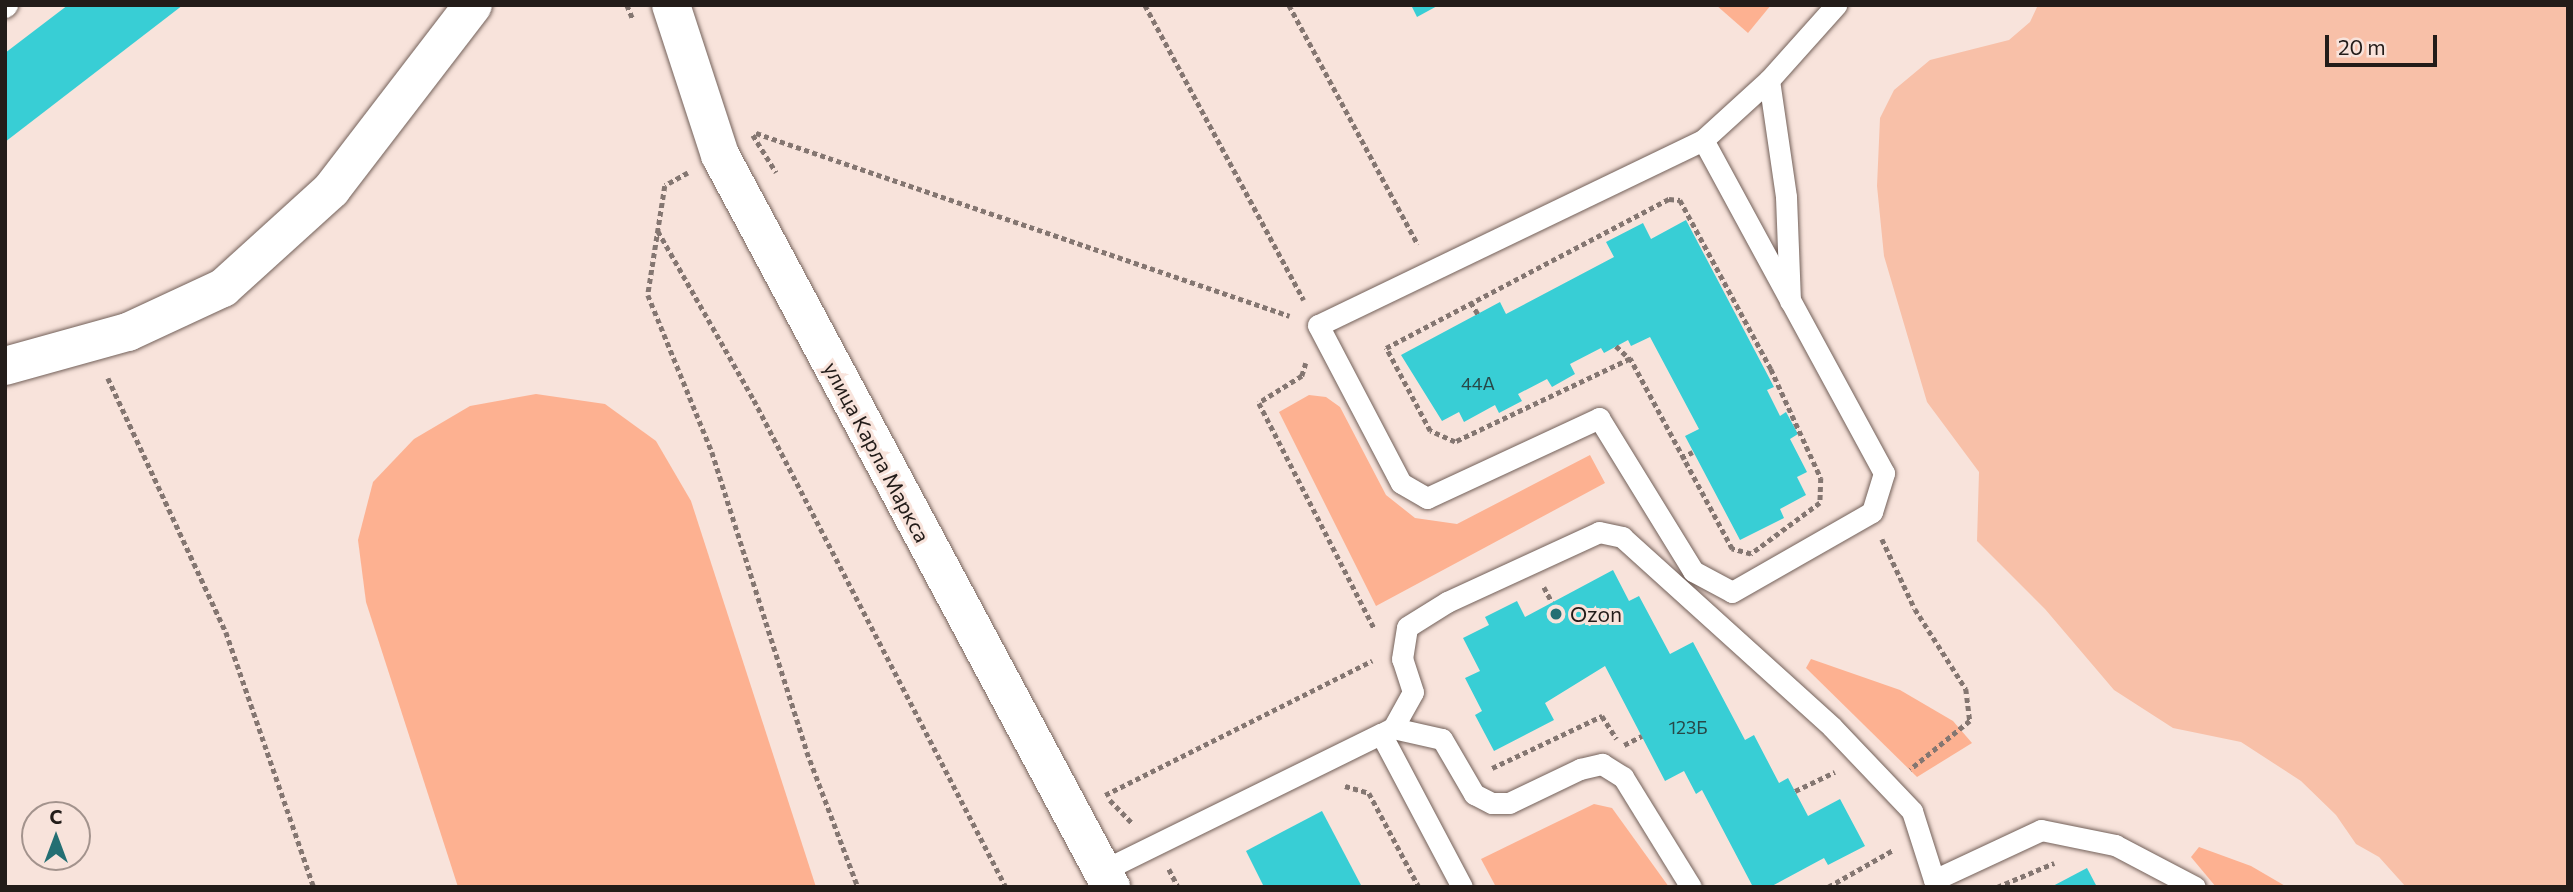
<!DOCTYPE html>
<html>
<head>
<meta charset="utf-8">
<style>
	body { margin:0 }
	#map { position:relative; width:2573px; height:892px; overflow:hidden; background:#f8e3db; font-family:Commissioner,sans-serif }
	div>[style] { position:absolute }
	.green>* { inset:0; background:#fdb191 }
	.water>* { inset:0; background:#f8c0a8 }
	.building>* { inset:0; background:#38ced5 }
	.path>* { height:4.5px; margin-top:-2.25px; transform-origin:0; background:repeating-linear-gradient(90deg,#847671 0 5px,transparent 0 8.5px) }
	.roads { filter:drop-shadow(0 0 2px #73615a) drop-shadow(0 0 2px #73615a) }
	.service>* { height:21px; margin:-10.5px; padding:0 10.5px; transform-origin:10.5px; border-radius:10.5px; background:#fff }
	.minor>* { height:38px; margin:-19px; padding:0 19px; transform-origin:19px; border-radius:19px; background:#fff }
	.dots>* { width:19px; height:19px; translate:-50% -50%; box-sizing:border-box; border:4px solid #f8e3db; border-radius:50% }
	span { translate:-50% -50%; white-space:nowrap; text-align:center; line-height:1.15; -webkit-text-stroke:6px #f8e3db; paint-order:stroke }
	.number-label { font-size:18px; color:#284848 }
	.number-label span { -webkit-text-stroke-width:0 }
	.street-label { font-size:21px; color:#231c19 }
	.poi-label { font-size:21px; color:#231c19 }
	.left { translate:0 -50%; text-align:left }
	.frame { position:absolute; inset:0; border:7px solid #231c19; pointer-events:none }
	.north { position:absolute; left:21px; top:801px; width:70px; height:70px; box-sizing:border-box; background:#f8e3db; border:2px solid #a3938d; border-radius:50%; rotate:0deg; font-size:19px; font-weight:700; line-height:28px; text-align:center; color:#231c19 }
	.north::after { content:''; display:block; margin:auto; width:24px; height:32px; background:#246f73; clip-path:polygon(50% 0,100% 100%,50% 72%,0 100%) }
	.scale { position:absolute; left:2325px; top:35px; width:112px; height:32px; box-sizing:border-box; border:4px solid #231c19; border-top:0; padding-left:9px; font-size:21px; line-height:24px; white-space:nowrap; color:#231c19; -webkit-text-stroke:5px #f8e3db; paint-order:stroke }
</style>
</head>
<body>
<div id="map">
	<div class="green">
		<i style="clip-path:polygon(1716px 5px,1771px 5px,1748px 33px)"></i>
		<i style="clip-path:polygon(536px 394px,605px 404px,656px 441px,691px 501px,816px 887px,458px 887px,366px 602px,358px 540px,373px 482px,414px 439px,470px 406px)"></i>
		<i style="clip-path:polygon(1309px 395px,1326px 397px,1340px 407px,1386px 495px,1415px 518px,1457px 524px,1590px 455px,1605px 483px,1376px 606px,1279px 412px)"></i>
		<i style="clip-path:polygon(1811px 659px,1900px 690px,1953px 721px,1972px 743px,1917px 777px,1806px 668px)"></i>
		<i style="clip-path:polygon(1594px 804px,1612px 808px,1669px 887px,1496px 887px,1481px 859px)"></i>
		<i style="clip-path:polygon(2199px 847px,2251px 866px,2287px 887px,2216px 887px,2191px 857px)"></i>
	</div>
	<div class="water">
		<i style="clip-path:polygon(2038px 5px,2568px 5px,2568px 887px,2406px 887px,2379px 857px,2356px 844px,2336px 815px,2301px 781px,2241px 742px,2173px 728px,2114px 690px,2045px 609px,1977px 541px,1979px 472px,1927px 402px,1884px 256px,1877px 186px,1880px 118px,1894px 90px,1930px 60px,2009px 40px,2030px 22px)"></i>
	</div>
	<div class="building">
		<i style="clip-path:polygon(68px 5px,183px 5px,5px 142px,5px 53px)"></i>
		<i style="clip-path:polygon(1411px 5px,1439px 5px,1417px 17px)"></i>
		<i style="clip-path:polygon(1686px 220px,1774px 387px,1767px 390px,1780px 416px,1786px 412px,1798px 434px,1790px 439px,1807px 472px,1797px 477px,1806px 495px,1780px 509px,1784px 518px,1740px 540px,1685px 436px,1699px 429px,1650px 337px,1631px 346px,1628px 340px,1604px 353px,1601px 348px,1570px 364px,1575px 374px,1552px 387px,1547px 379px,1518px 394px,1522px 401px,1499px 413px,1495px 405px,1464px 422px,1459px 412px,1442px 421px,1401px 355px,1500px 302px,1506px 314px,1614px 257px,1606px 242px,1643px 223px,1651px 239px)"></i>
		<i style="clip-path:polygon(1613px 570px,1629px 601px,1639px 596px,1670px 654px,1693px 642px,1745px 740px,1754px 735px,1779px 783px,1788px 778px,1808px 816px,1840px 799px,1865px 846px,1828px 865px,1824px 858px,1770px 887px,1753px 887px,1702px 790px,1696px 794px,1684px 771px,1665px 781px,1605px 666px,1545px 703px,1554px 720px,1494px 751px,1475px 715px,1482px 711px,1465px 678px,1480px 671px,1463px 638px,1489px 625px,1485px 617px,1517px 601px,1525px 617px)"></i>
		<i style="clip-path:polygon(1322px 811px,1362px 887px,1264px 887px,1246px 851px)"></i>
		<i style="clip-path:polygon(2087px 868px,2097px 887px,2051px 887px)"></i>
	</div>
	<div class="path">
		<i style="left:627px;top:5px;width:15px;rotate:67deg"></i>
		<i style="left:1145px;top:5px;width:335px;rotate:61.7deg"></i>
		<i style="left:1289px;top:5px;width:272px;rotate:61.7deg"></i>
		<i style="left:756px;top:133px;width:564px;rotate:18.92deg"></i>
		<i style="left:753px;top:135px;width:44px;rotate:58.1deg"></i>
		<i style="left:688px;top:173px;width:26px;rotate:151deg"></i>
		<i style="left:665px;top:186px;width:110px;rotate:98.9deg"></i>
		<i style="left:648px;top:295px;width:170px;rotate:67.8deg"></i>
		<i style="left:712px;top:452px;width:315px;rotate:72.4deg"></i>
		<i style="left:807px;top:752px;width:144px;rotate:69.3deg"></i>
		<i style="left:1669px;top:199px;width:11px;rotate:5deg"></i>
		<i style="left:1680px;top:200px;width:192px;rotate:61.7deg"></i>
		<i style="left:1771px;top:369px;width:120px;rotate:65.4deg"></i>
		<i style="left:1821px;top:478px;width:25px;rotate:92deg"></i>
		<i style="left:1820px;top:503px;width:86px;rotate:143.5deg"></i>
		<i style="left:1751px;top:554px;width:20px;rotate:-165deg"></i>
		<i style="left:1732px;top:549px;width:216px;rotate:-118.2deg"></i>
		<i style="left:1630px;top:359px;width:194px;rotate:154.6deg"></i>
		<i style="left:1455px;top:442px;width:27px;rotate:-156deg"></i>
		<i style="left:1430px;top:431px;width:94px;rotate:-117.9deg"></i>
		<i style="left:1386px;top:348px;width:320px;rotate:-27.8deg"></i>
		<i style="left:658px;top:231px;width:194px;rotate:60.4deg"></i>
		<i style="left:754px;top:400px;width:548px;rotate:62.64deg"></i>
		<i style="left:1471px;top:302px;width:14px;rotate:60deg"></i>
		<i style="left:1616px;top:346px;width:19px;rotate:43deg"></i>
		<i style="left:1306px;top:363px;width:14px;rotate:107deg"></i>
		<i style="left:1302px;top:376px;width:51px;rotate:147.9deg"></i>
		<i style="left:1259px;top:403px;width:253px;rotate:62.9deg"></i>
		<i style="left:108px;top:378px;width:280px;rotate:65.1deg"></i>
		<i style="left:226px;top:632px;width:270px;rotate:71deg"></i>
		<i style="left:1681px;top:458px;width:13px;rotate:-27deg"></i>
		<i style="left:1882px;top:539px;width:77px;rotate:64.8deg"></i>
		<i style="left:1915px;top:609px;width:95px;rotate:57.5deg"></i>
		<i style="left:1966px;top:689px;width:32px;rotate:83deg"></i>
		<i style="left:1970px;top:721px;width:77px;rotate:140.8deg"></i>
		<i style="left:1544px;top:587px;width:17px;rotate:62deg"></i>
		<i style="left:1624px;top:745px;width:20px;rotate:-27deg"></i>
		<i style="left:1492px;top:768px;width:122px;rotate:-25.3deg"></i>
		<i style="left:1602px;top:716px;width:27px;rotate:57deg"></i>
		<i style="left:1345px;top:786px;width:25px;rotate:16deg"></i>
		<i style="left:1369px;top:793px;width:106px;rotate:62deg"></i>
		<i style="left:1795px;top:791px;width:44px;rotate:-25.4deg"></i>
		<i style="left:1105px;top:795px;width:299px;rotate:-26.7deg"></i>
		<i style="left:1110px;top:800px;width:33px;rotate:46deg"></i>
		<i style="left:1169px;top:869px;width:20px;rotate:63deg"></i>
		<i style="left:1828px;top:887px;width:75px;rotate:-29.6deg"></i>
		<i style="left:1997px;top:887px;width:62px;rotate:-22.8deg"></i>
	</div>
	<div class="roads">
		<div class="service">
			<i style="left:5px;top:7px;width:3px;rotate:-45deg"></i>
			<i style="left:1769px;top:80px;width:118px;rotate:81.7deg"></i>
			<i style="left:1786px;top:197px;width:104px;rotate:87.8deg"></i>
			<i style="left:1703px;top:140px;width:427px;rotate:154.3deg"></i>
			<i style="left:1318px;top:325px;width:178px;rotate:62.3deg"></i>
			<i style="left:1401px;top:483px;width:30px;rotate:30deg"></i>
			<i style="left:1427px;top:498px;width:190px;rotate:-24.9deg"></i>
			<i style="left:1599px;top:418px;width:180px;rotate:58.4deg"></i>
			<i style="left:1693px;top:571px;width:44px;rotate:28.3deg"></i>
			<i style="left:1732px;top:592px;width:161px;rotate:-29.7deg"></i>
			<i style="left:1872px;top:512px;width:41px;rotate:-72.9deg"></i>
			<i style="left:1884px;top:473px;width:379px;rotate:-118.5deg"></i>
			<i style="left:1703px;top:140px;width:89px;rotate:-42.3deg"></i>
			<i style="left:1769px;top:80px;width:101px;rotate:-48.2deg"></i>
			<i style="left:1393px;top:728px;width:50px;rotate:12.7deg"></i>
			<i style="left:1442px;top:739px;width:64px;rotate:59.8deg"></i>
			<i style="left:1474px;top:794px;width:20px;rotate:27deg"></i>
			<i style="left:1492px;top:803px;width:17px"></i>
			<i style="left:1509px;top:803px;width:79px;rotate:-25.6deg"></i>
			<i style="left:1580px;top:769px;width:23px;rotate:-13deg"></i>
			<i style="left:1602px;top:764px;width:25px;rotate:32deg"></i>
			<i style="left:1623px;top:777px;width:129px;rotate:58.3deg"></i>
			<i style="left:1381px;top:734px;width:13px;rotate:-27deg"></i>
			<i style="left:1393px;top:728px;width:41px;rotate:-60.9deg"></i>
			<i style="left:1413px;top:692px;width:35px;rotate:-108deg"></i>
			<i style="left:1402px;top:659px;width:32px;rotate:-81deg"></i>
			<i style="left:1407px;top:627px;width:47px;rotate:-32deg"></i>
			<i style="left:1447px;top:602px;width:167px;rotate:-24.7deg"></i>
			<i style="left:1599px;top:532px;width:24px;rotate:12deg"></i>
			<i style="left:1622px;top:537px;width:283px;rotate:42.1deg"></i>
			<i style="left:1832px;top:727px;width:116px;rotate:46.4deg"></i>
			<i style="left:1912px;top:811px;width:72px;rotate:72.3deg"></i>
			<i style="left:1934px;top:880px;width:118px;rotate:-25deg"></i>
			<i style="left:2041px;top:830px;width:76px;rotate:11.5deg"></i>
			<i style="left:2115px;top:845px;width:90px;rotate:27.7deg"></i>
			<i style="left:1102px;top:871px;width:311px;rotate:-26.2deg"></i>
			<i style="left:1381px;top:734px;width:173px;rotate:62.1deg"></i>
		</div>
		<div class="minor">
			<i style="left:671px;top:5px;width:158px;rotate:71.9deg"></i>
			<i style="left:720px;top:155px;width:830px;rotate:61.89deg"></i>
			<i style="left:5px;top:366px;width:128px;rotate:-15.5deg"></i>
			<i style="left:128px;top:332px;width:105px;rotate:-24.9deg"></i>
			<i style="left:223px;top:288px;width:146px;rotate:-42.2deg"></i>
			<i style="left:331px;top:190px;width:233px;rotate:-52.5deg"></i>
		</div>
	</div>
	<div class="dots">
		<i style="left:1556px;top:614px;background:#246f73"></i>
	</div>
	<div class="number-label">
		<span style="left:1478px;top:383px">44А</span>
		<span style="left:1688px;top:727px">123Б</span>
	</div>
	<div class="street-label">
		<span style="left:877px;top:452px;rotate:62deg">улица Карла Маркса</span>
	</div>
	<div class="poi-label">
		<span class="left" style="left:1570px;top:614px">Ozon</span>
	</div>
	<div class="frame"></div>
	<div class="north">С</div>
	<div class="scale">20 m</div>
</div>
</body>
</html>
